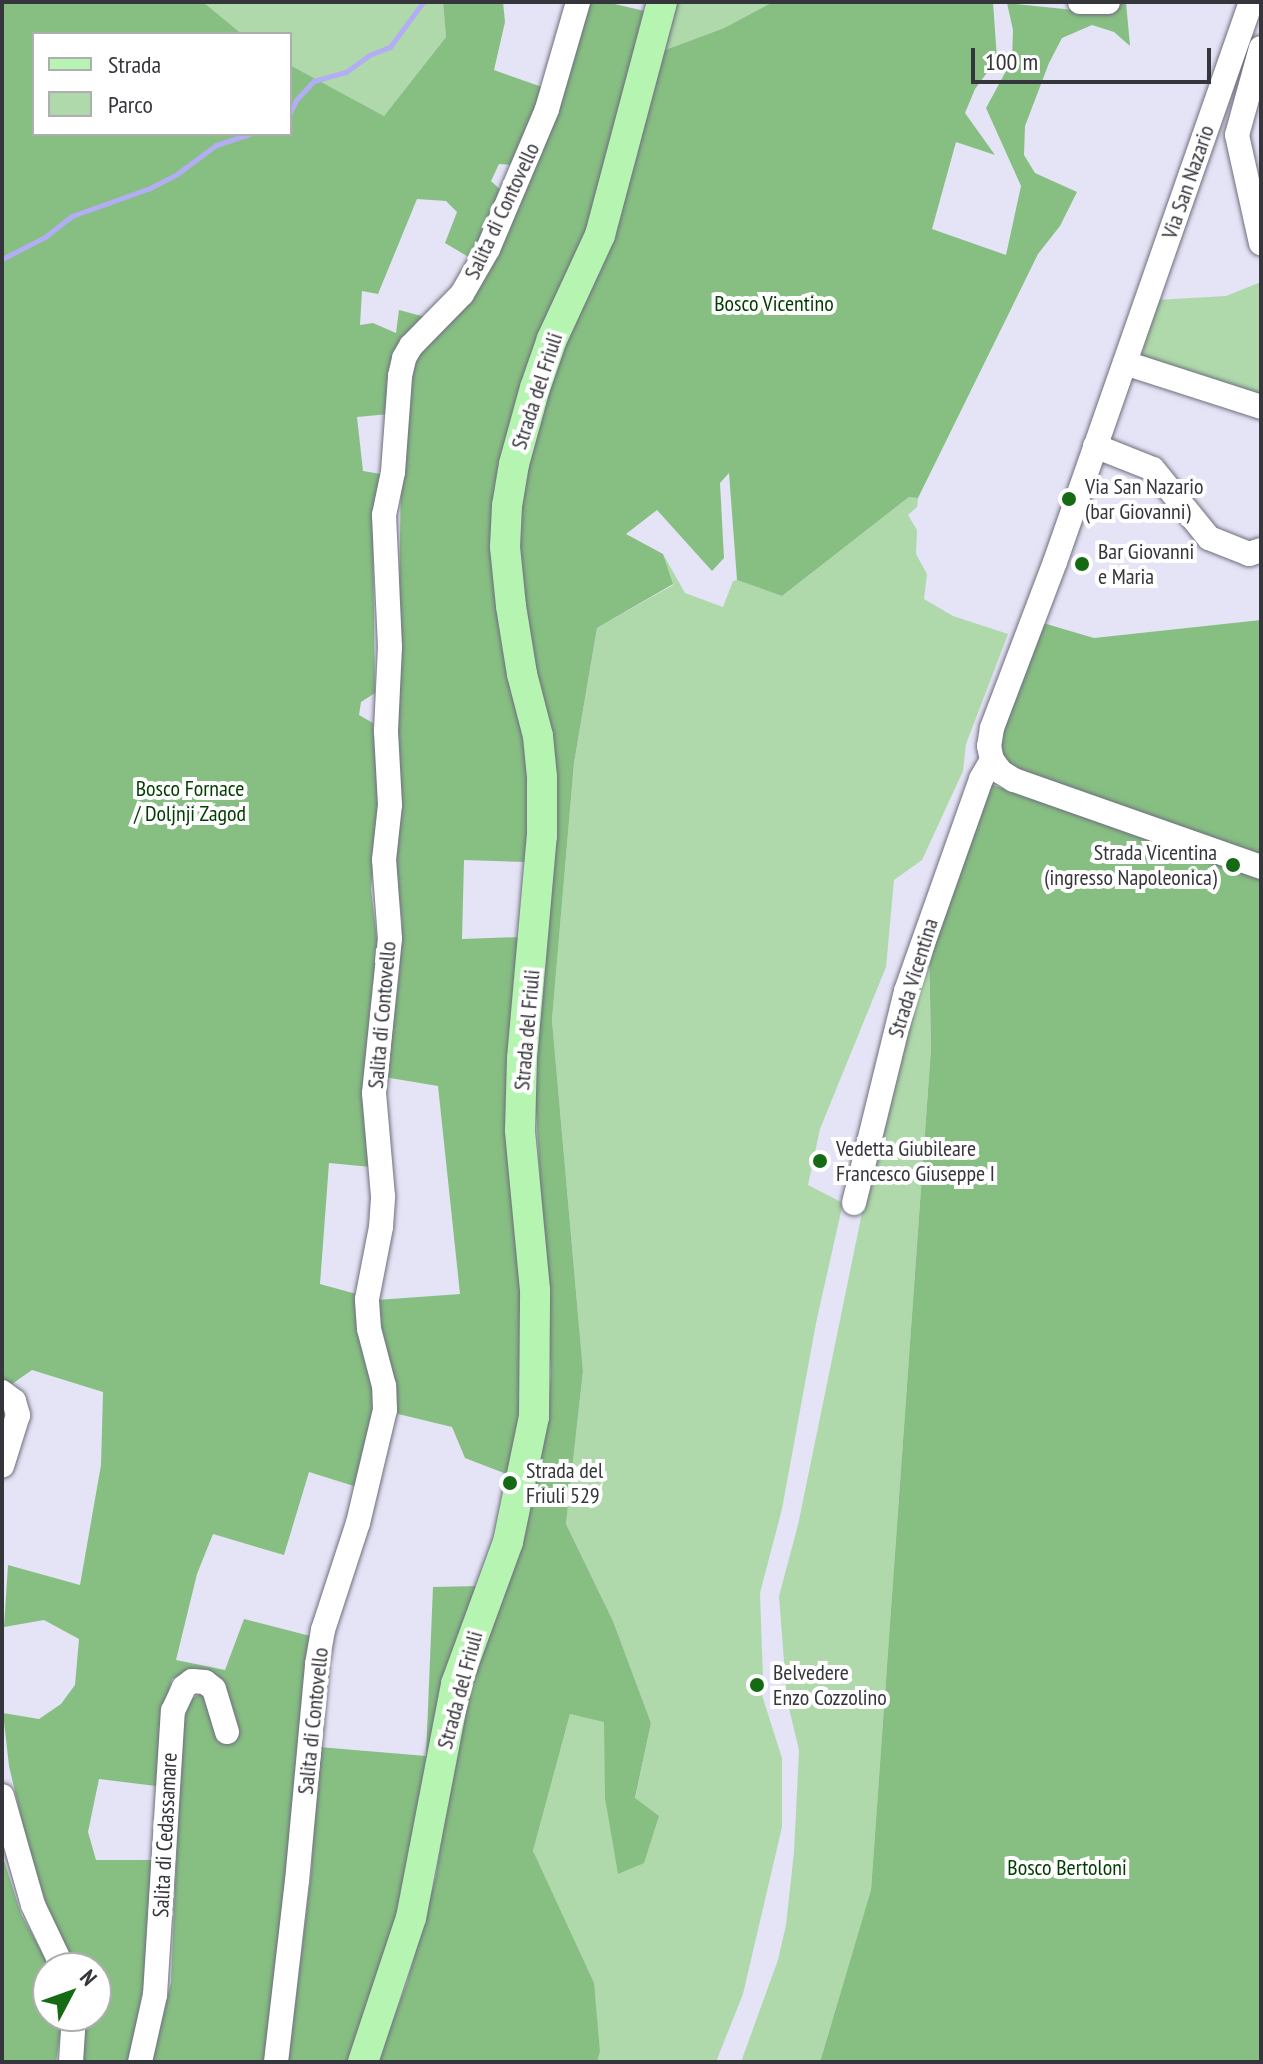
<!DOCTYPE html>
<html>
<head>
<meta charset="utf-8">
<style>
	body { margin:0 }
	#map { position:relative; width:1263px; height:2064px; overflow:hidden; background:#e4e4f6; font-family:"PT Sans Narrow",sans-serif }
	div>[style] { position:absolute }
	.green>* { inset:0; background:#afd9ab }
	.forest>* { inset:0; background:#87bf83 }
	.stream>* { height:5px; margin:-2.5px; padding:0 2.5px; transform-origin:2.5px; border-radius:2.5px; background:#b3adf6 }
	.roads { filter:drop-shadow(0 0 2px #6f6e7e) drop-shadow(0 0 2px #6f6e7e) }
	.minor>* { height:24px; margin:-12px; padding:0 12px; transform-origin:12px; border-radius:12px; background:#fff }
	.major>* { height:30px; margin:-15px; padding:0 15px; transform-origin:15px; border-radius:15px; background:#b5f4b1 }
	.dots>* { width:22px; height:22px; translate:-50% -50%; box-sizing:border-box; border:4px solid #fff; border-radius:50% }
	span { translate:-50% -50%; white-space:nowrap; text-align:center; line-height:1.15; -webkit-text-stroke:8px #fff; paint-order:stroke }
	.street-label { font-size:22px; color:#35353c }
	.park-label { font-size:22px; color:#003c00 }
	.poi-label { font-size:22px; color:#35353c }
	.left { translate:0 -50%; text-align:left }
	.right { translate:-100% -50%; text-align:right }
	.frame { position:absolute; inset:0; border:4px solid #35353c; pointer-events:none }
	.legend { position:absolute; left:32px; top:32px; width:260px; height:104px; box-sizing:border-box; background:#fff; border:2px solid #aeaeb1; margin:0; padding:10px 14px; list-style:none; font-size:24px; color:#35353c }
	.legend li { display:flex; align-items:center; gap:16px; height:40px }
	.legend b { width:40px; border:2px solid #aeaeb1 }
	.north { position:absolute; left:32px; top:1952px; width:80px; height:80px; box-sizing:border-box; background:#fff; border:2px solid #aeaeb1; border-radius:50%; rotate:49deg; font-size:22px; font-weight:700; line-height:32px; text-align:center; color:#35353c }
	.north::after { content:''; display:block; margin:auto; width:28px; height:36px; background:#156b13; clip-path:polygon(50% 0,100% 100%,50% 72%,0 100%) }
	.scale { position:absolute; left:971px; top:48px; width:240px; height:36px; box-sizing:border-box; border:4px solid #35353c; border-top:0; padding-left:10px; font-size:24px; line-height:28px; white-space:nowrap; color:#35353c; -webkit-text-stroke:6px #fff; paint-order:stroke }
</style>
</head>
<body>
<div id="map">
	<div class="green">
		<i style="clip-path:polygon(203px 2px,443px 2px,446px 37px,384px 116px,290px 65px,290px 34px,242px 34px)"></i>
		<i style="clip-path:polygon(668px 2px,773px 2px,724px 28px,660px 52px)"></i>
		<i style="clip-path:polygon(1261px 282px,1261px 402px,1140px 364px,1155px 300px,1226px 296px)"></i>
		<i style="clip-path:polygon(909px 497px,918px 498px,917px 507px,908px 515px,917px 530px,916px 554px,927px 574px,924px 599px,953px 616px,1008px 634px,966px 744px,963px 771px,922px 860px,894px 880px,886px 967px,820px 1129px,808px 1185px,843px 1203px,816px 1323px,782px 1509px,760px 1593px,763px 1679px,751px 1680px,748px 1684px,751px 1690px,761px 1692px,782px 1758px,782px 1827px,743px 1994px,716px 2062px,597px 2062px,600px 2052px,533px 1851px,570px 1714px,605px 1721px,605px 1798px,635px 1799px,651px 1723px,613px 1621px,566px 1524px,583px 1371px,552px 1020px,574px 763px,597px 628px,673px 585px,663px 554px,685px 593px,723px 607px,733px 581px,737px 580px,782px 596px)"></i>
		<i style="clip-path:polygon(929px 942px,931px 1048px,871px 1891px,820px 2062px,741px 2062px,778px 1960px,786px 1925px,794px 1852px,799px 1750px,787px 1700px,779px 1596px,798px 1525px,863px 1208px)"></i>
	</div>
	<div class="forest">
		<i style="clip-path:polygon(2px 2px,203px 2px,242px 34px,34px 34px,34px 134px,290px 134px,290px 65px,384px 116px,446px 37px,443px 2px,503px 2px,505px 22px,494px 70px,542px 87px,515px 165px,499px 164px,491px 181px,504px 193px,477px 262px,445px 243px,457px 212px,446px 201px,417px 199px,378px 294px,362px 291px,360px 325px,373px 323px,396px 333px,399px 310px,429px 318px,389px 414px,357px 417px,363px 471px,387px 475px,373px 535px,375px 693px,361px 702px,359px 715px,373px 723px,379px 815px,371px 889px,378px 948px,367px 1043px,365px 1114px,371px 1167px,329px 1163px,320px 1284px,360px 1295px,374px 1395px,372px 1422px,357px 1487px,309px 1472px,284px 1555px,213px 1534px,197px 1574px,176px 1660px,225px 1670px,244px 1619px,314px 1637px,266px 2062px,152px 2062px,171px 1982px,182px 1721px,189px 1701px,201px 1693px,213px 1712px,217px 1741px,239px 1736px,224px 1689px,193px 1671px,172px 1679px,160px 1726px,156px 1786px,99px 1779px,88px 1832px,96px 1860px,151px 1860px,149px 1959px,129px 2062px,81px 2062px,83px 2016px,96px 2016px,96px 1968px,74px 1968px,49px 1914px,27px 1843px,9px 1766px,3px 1713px,39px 1719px,61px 1704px,75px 1685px,79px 1639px,44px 1620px,4px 1627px,8px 1565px,80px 1585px,101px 1465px,103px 1392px,32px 1370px,12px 1384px,2px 1383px)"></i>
		<i style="clip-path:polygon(587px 2px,606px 2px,649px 12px,595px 208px,500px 478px,532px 796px,526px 862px,464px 860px,462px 939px,521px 937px,525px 1411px,509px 1475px,465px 1458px,452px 1427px,394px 1413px,375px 1324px,377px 1300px,460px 1294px,438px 1086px,384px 1077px,399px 974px,402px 922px,395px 866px,401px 473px,412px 373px,421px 349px,468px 304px)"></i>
		<i style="clip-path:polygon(773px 2px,993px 2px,997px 59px,975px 89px,965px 113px,995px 155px,956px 142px,932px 229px,1006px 255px,1021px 186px,986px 108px,1012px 60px,1013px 30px,1007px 3px,1093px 12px,1113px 9px,1120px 2px,1126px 2px,1130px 46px,1114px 32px,1092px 25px,1062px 38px,1049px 63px,1025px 126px,1024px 155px,1035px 173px,1077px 192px,1060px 226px,1038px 254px,918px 498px,909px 497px,782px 596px,737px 580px,729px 473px,720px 483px,724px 558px,712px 571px,657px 510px,626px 534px,663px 554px,673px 584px,597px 628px,574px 763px,552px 1020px,583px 1371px,566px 1524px,613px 1621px,651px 1723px,635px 1798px,659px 1816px,644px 1863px,618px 1874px,605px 1798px,604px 1722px,570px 1714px,533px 1851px,594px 1983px,600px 2052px,597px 2062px,377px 2062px,407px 1983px,436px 1876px,463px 1698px,547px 1420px,551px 1373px,532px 1039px,541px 964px,515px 552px,521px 485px,541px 404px,615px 228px,637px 156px,660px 52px,724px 28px)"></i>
		<i style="clip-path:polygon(1261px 620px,1261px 857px,1026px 775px,1009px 764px,1001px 750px,1001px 730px,1043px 623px,1094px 638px)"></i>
		<i style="clip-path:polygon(990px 784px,1261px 878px,1261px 2062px,820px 2062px,871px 1890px,931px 1048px,929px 942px)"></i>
		<i style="clip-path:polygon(479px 1586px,398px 1920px,351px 2062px,288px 2062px,311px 1874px,319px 1747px,426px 1756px,433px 1587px)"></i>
		<i style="clip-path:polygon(2px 1854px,21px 1914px,51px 1968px,48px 2016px,61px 2016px,62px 2023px,56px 2062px,2px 2062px)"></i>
	</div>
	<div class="stream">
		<i style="left:290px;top:113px;width:14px;rotate:-65deg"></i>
		<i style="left:296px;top:100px;width:26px;rotate:-47deg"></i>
		<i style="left:314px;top:81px;width:33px;rotate:-16deg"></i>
		<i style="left:346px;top:72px;width:29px;rotate:-36deg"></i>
		<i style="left:369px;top:55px;width:22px;rotate:-21deg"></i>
		<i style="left:390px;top:47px;width:56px;rotate:-53.7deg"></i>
		<i style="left:2px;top:259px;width:48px;rotate:-27.1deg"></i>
		<i style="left:45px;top:237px;width:34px;rotate:-38deg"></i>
		<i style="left:72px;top:216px;width:83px;rotate:-19.7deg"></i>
		<i style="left:150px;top:188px;width:30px;rotate:-27deg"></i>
		<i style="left:177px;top:174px;width:49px;rotate:-36.6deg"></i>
		<i style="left:216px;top:145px;width:35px;rotate:-18deg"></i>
	</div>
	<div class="roads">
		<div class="minor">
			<i style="left:1080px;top:2px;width:28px"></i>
			<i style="left:1251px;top:2px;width:593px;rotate:109.29deg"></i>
			<i style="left:1055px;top:562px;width:178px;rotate:110.8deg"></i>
			<i style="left:992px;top:728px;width:18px;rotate:99deg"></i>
			<i style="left:989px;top:746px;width:14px;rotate:78deg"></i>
			<i style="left:992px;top:760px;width:15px;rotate:53deg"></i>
			<i style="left:1001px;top:772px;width:15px;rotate:32deg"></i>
			<i style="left:1014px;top:780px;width:262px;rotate:19.4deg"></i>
			<i style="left:1261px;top:48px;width:90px;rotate:105.4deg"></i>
			<i style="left:1237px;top:135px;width:111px;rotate:77.5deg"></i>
			<i style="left:1125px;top:363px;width:143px;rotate:17.9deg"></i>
			<i style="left:1095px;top:446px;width:62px;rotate:21.6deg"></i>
			<i style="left:1153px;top:469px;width:89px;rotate:50.9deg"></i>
			<i style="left:1209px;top:538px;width:43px;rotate:21.8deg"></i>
			<i style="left:1249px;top:554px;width:13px;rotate:-18deg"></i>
			<i style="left:854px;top:1203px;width:218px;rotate:-76.2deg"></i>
			<i style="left:906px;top:991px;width:225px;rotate:-70.5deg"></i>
			<i style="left:981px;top:779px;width:22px;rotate:-60deg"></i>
			<i style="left:2px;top:1392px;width:15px;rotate:37deg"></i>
			<i style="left:14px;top:1401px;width:15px;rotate:74deg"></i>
			<i style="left:18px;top:1415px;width:53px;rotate:107.4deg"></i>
			<i style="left:2px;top:1796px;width:113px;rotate:74.1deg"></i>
			<i style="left:33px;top:1905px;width:70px;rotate:64.5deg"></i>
			<i style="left:71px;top:2062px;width:46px;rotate:-86.3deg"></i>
			<i style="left:140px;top:2062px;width:69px;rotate:-77.4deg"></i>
			<i style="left:155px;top:1995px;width:285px;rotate:-86.4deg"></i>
			<i style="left:173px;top:1711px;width:26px;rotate:-65deg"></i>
			<i style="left:184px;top:1687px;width:10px;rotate:-37deg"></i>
			<i style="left:192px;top:1681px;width:13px;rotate:4deg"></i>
			<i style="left:205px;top:1682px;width:11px;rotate:38deg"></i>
			<i style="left:214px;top:1689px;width:45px;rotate:73.2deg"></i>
			<i style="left:276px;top:2062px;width:182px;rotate:-83.4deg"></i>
			<i style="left:297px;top:1881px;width:218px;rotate:-84.7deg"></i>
			<i style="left:317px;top:1664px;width:35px;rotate:-80deg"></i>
			<i style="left:323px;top:1630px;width:113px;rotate:-71.9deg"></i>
			<i style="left:358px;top:1523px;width:116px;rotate:-76.6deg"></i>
			<i style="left:385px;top:1410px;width:24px;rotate:-92deg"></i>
			<i style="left:384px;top:1386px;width:59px;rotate:-104.7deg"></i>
			<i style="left:369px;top:1329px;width:30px;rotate:-94deg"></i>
			<i style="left:367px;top:1299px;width:73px;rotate:-79deg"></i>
			<i style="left:381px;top:1227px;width:31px;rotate:-86deg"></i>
			<i style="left:383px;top:1196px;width:103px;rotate:-95deg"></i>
			<i style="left:374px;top:1093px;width:155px;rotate:-84.1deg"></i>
			<i style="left:390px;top:939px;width:79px;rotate:-94.3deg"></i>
			<i style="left:384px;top:860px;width:55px;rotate:-83.8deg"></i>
			<i style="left:390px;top:805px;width:74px;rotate:-93.1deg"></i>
			<i style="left:386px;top:731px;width:84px;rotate:-87.3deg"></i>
			<i style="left:390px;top:647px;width:132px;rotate:-92.6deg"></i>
			<i style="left:384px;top:515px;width:44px;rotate:-78.2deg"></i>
			<i style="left:393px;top:472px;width:96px;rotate:-85.8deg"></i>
			<i style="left:400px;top:376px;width:18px;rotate:-77deg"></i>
			<i style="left:404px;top:358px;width:14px;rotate:-60deg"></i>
			<i style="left:411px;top:346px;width:73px;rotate:-45.6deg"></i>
			<i style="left:462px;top:294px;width:52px;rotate:-60deg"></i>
			<i style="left:488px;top:249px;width:152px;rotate:-67.1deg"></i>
			<i style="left:547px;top:109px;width:111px;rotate:-73.8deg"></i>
		</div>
		<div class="major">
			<i style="left:363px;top:2062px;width:152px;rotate:-71.6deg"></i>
			<i style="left:411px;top:1918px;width:238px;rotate:-79.1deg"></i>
			<i style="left:456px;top:1684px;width:151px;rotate:-69.9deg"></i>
			<i style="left:508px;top:1542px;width:128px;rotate:-78.3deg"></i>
			<i style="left:534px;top:1417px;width:127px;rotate:-89.5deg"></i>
			<i style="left:535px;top:1290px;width:161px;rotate:-95.4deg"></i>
			<i style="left:520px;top:1130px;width:72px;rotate:-88.4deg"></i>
			<i style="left:522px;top:1058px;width:223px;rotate:-84.9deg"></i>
			<i style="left:542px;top:836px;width:59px;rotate:-90deg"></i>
			<i style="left:542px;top:777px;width:41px;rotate:-95.6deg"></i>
			<i style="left:538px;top:736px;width:64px;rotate:-104.5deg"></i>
			<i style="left:522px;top:674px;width:69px;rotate:-99.2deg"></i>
			<i style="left:511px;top:606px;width:59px;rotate:-95.8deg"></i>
			<i style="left:505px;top:547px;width:41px;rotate:-87.2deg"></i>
			<i style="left:507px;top:506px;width:43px;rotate:-80.5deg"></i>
			<i style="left:514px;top:464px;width:79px;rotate:-74.6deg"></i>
			<i style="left:535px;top:388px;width:52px;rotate:-70.9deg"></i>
			<i style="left:552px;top:339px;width:115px;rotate:-65.2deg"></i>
			<i style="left:600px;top:235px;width:241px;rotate:-75.1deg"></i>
		</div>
	</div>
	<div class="dots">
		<i style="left:1069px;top:499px;background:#156b13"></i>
		<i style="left:1082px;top:564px;background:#156b13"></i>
		<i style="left:1233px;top:865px;background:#156b13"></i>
		<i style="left:820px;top:1161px;background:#156b13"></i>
		<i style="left:510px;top:1483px;background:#156b13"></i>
		<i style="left:757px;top:1685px;background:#156b13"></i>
	</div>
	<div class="street-label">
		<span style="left:1188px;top:182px;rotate:-71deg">Via San Nazario</span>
		<span style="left:502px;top:211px;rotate:-65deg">Salita di Contovello</span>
		<span style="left:537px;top:391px;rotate:-72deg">Strada del Friuli</span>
		<span style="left:913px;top:978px;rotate:-73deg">Strada Vicentina</span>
		<span style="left:382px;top:1015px;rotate:-85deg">Salita di Contovello</span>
		<span style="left:527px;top:1030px;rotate:-85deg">Strada del Friuli</span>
		<span style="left:460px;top:1690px;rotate:-75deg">Strada del Friuli</span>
		<span style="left:313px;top:1721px;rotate:-84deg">Salita di Contovello</span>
		<span style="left:165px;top:1835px;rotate:-87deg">Salita di Cedassamare</span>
	</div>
	<div class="park-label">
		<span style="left:774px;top:304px">Bosco Vicentino</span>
		<span style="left:190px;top:801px">Bosco Fornace<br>/ Doljnji Zagod</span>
		<span style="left:1067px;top:1868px">Bosco Bertoloni</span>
	</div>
	<div class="poi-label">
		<span class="left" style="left:1085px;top:499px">Via San Nazario<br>(bar Giovanni)</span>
		<span class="left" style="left:1098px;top:564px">Bar Giovanni<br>e Maria</span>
		<span class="right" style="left:1217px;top:865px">Strada Vicentina<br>(ingresso Napoleonica)</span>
		<span class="left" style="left:836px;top:1161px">Vedetta Giubileare<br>Francesco Giuseppe I</span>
		<span class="left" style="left:526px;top:1483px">Strada del<br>Friuli 529</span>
		<span class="left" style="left:773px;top:1685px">Belvedere<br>Enzo Cozzolino</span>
	</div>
	<div class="frame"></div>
	<ul class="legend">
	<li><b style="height:10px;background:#b5f4b1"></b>Strada</li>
	<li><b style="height:22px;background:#afd9ab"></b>Parco</li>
	</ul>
	<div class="north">N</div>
	<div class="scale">100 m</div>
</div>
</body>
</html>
